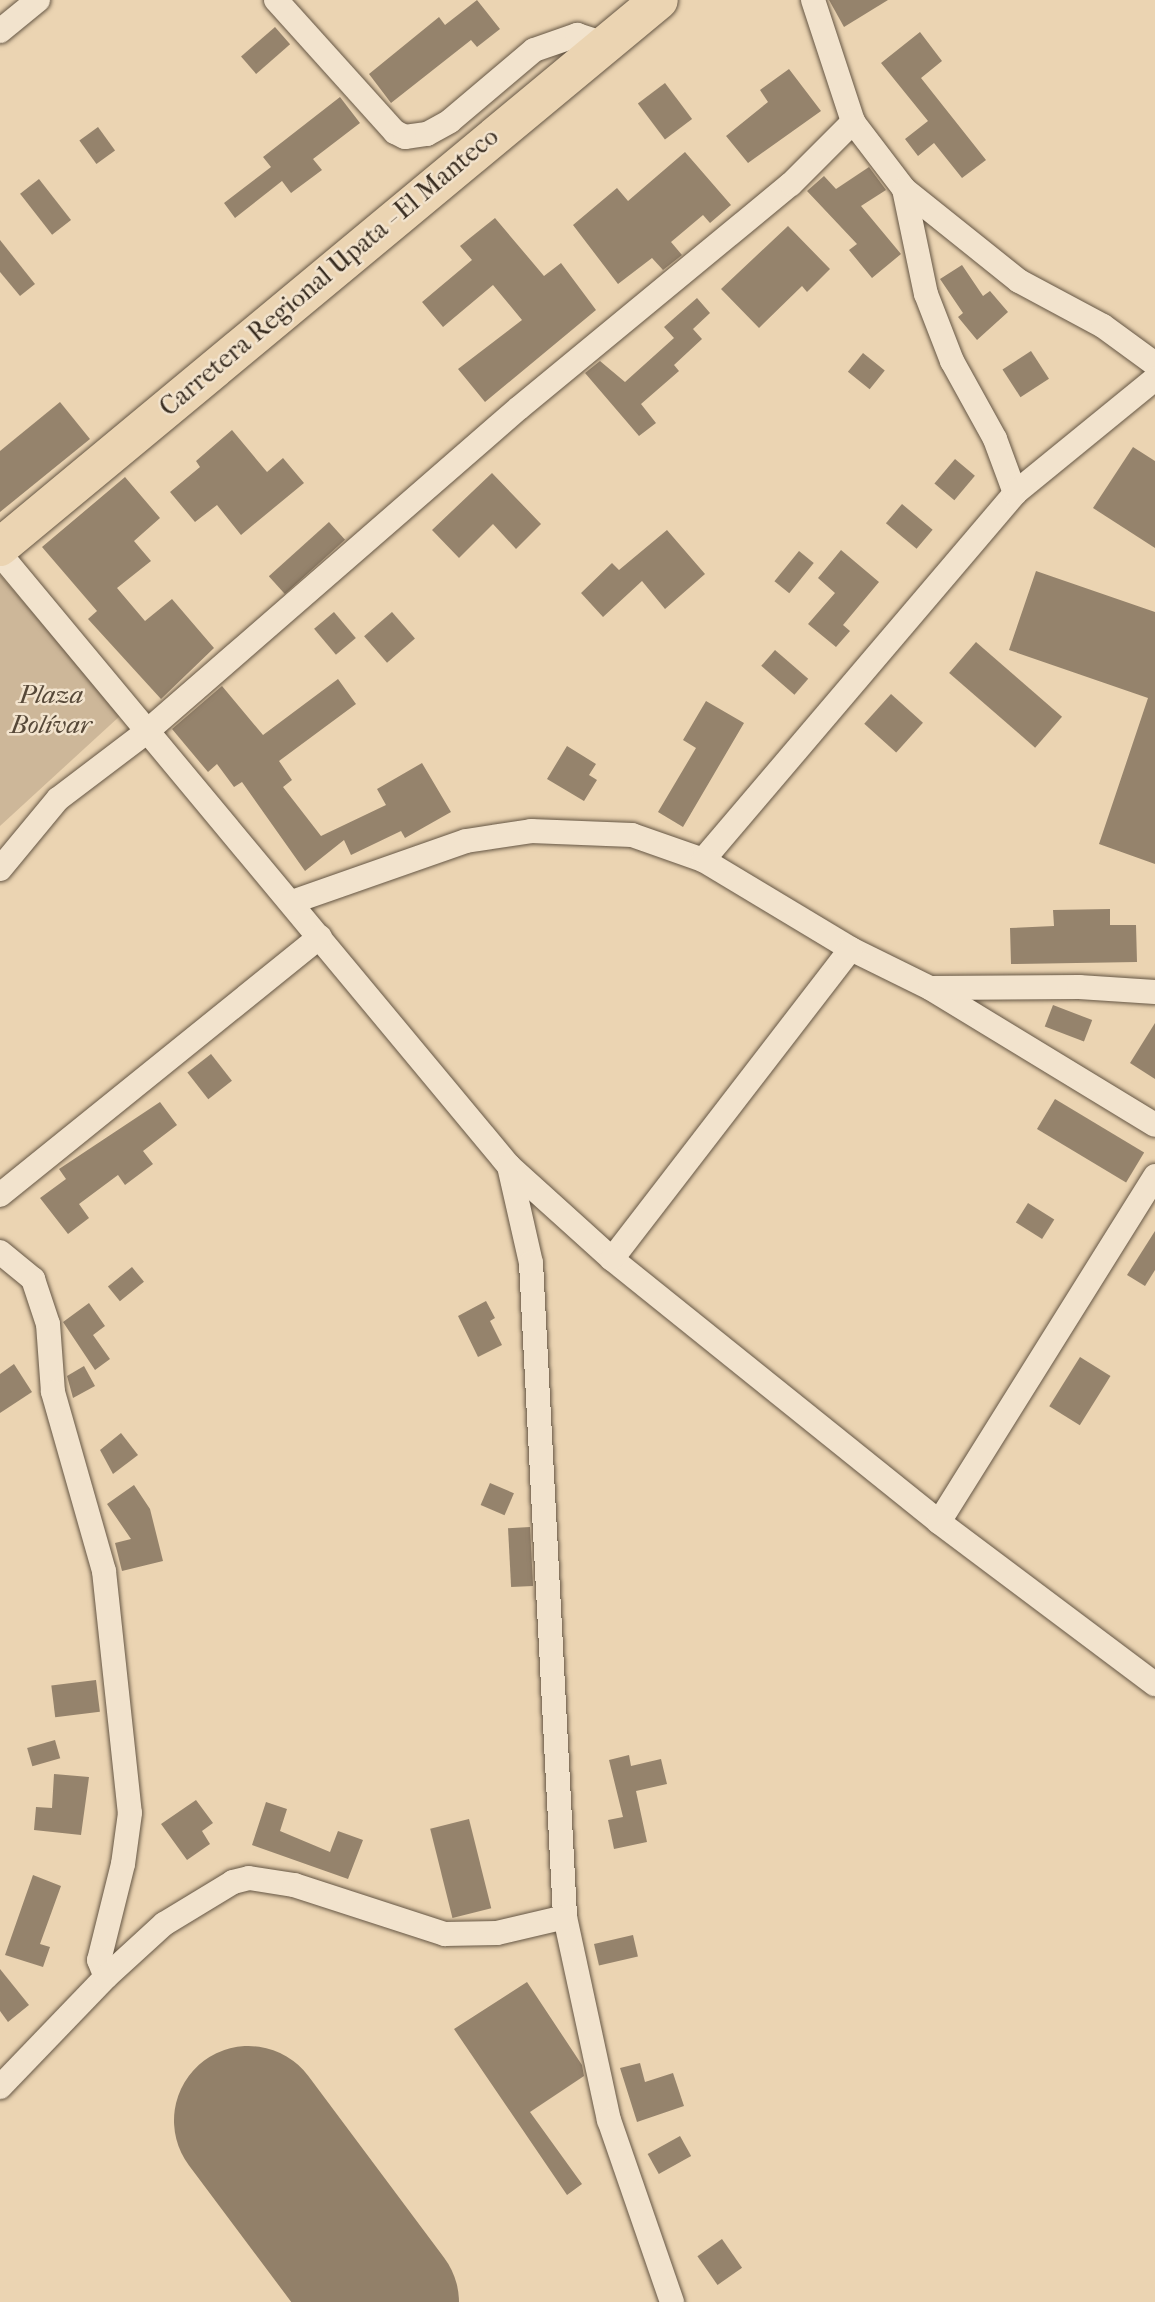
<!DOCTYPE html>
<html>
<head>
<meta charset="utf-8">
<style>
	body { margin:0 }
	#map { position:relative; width:1155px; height:2302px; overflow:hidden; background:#ebd4b2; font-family:"IM FELL French Canon",serif }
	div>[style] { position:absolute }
	.green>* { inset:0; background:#cdb799 }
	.runway>* { height:149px; margin:-74.5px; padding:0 74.5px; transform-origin:74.5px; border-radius:74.5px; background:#928069 }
	.building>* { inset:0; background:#95836c; transform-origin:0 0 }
	.roads { filter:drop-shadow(0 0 2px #655644) drop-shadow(0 0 2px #655644) }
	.minor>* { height:24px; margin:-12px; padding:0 12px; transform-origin:12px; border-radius:12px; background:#f2e3cd }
	.primary>* { height:38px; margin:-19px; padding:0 19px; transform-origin:19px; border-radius:19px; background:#ebd4b2 }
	span { translate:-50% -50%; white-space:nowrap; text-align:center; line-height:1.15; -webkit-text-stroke:5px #f2e3cd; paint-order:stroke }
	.street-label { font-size:26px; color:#382c20 }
	.park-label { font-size:26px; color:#564838; font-style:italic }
</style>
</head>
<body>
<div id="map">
	<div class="green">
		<i style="clip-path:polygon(0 575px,121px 715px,0 826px)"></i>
	</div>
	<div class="runway">
		<i style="left:248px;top:2120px;width:227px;rotate:53.2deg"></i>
	</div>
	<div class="building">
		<i style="clip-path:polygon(477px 0,500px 29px,477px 47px,471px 40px,391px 103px,369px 74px,439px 17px,445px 25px)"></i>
		<i style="clip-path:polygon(829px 0,888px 0,844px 27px)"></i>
		<i style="left:275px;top:27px;width:23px;height:45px;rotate:49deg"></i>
		<i style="clip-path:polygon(920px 32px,942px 61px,921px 78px,986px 160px,962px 178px,934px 143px,918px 156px,905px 139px,928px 121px,881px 63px)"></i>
		<i style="clip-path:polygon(789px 69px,821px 111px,748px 163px,726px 136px,768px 102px,760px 90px)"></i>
		<i style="left:665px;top:83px;width:45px;height:34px;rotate:53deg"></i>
		<i style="clip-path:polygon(340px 97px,360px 123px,313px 159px,322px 170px,291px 193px,282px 181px,235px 218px,224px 203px,271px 167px,263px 157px)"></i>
		<i style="left:98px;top:127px;width:29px;height:23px;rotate:54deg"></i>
		<i style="clip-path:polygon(685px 152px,731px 205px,710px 223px,703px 215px,671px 242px,682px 255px,663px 270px,652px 258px,618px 284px,573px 225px,617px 188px,628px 201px)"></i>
		<i style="clip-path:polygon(869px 167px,886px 190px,861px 206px,901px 254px,872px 278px,849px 250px,857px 244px,807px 191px,824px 176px,836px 189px)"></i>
		<i style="left:39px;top:179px;width:52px;height:24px;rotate:52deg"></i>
		<i style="clip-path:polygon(495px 218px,544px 276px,561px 263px,596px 310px,485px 402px,458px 369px,522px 320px,493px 285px,443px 327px,422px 302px,472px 260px,460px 246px)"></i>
		<i style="clip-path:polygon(788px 226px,830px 269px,807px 292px,802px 286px,759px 328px,721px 289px)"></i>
		<i style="clip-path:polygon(0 240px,35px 284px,20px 296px,0 272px)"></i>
		<i style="clip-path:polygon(962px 265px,983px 296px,990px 291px,1008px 312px,977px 340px,958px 317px,963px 313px,940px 279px)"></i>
		<i style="clip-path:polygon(697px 298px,710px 313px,693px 329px,702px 339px,674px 365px,679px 371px,641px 404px,656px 423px,639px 436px,585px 373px,600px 361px,625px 382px,674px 338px,664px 327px)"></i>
		<i style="left:1031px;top:351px;width:33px;height:34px;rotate:57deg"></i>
		<i style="left:863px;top:353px;width:28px;height:24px;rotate:39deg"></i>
		<i style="clip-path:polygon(60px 402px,90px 439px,0 512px,0 451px)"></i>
		<i style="clip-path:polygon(232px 430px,267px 472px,283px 458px,304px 483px,241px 535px,217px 505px,195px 522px,170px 492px,200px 467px,196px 461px)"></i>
		<i style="clip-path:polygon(1133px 447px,1155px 461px,1155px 548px,1093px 508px)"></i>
		<i style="left:955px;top:459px;width:26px;height:32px;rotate:40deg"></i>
		<i style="clip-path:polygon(492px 473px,541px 524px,516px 549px,493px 524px,459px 558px,432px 530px)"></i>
		<i style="clip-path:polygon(125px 477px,160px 518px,134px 541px,151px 561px,117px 588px,145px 621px,172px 599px,214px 648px,161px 699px,88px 619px,97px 611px,42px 547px)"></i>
		<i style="left:902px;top:504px;width:40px;height:25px;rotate:40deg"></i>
		<i style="left:329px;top:522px;width:24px;height:81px;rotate:48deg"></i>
		<i style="clip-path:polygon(667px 530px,705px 574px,665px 609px,642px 581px,603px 617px,581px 593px,612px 563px,619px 570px)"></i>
		<i style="clip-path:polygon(841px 550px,879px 582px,843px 625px,850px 631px,836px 647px,808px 624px,835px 593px,818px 578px)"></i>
		<i style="left:799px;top:551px;width:19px;height:39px;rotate:39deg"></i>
		<i style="clip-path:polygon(1036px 571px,1155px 612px,1155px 864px,1099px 844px,1148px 698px,1009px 650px)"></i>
		<i style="left:334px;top:612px;width:34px;height:26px;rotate:50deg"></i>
		<i style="left:392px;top:612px;width:35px;height:37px;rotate:49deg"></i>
		<i style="left:976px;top:642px;width:114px;height:41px;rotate:41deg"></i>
		<i style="left:775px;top:650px;width:44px;height:21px;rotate:41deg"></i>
		<i style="clip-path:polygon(338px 679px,356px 704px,279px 761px,292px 780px,283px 787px,321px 836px,386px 805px,377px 789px,422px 763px,451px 812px,405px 838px,401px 831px,351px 855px,344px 840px,305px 871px,242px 782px,234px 787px,217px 764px,208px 772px,172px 729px,222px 686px,263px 735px)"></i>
		<i style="left:891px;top:694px;width:43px;height:40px;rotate:42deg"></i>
		<i style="clip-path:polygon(706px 701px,744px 723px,683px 827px,658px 812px,696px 748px,683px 740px)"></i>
		<i style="clip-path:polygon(567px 746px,596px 764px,589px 775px,597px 780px,584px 801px,547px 779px)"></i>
		<i style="clip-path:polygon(1110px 909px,1110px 925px,1136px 925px,1137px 962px,1011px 964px,1010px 928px,1054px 926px,1053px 910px)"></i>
		<i style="left:1053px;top:1005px;width:42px;height:23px;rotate:21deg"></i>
		<i style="clip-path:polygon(1155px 1023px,1155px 1079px,1130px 1063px)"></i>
		<i style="left:211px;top:1054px;width:34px;height:30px;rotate:52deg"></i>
		<i style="left:1055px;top:1099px;width:104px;height:35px;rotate:31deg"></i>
		<i style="clip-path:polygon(160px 1102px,177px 1125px,143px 1151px,153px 1164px,125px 1185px,118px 1175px,79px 1204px,89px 1218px,68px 1234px,40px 1198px,66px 1179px,59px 1169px)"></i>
		<i style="left:1028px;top:1203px;width:31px;height:23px;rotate:32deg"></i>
		<i style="clip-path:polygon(1155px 1231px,1155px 1270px,1145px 1286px,1127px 1275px)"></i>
		<i style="left:132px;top:1267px;width:19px;height:31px;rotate:51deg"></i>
		<i style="clip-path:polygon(486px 1301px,495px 1318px,490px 1321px,502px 1345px,478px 1357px,458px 1316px)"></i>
		<i style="clip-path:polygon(89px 1303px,105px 1326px,93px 1335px,110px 1359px,95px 1370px,63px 1322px)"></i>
		<i style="left:1080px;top:1357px;width:36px;height:58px;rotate:32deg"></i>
		<i style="clip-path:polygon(14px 1364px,32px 1392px,0 1413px,0 1374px)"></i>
		<i style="clip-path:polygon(84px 1366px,95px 1386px,73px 1398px,67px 1376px)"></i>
		<i style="clip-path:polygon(121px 1433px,138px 1455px,113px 1474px,100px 1450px)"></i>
		<i style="left:490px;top:1483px;width:26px;height:24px;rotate:23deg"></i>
		<i style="clip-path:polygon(134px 1485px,150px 1509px,163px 1561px,122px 1571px,115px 1543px,131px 1539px,107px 1504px)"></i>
		<i style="left:530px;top:1527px;width:59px;height:22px;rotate:87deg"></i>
		<i style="left:96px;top:1680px;width:32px;height:45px;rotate:83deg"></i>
		<i style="left:55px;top:1740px;width:19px;height:29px;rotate:74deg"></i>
		<i style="clip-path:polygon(629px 1755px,631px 1766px,661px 1759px,667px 1784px,636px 1791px,647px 1842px,614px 1849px,608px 1820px,623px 1817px,609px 1760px)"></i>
		<i style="clip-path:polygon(54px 1774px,89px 1777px,81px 1835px,34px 1830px,36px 1807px,52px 1808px)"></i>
		<i style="clip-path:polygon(196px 1800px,213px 1823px,202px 1831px,210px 1844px,187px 1860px,161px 1824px)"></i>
		<i style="clip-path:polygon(266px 1802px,287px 1809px,280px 1831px,330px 1852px,338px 1831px,363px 1840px,348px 1879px,252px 1845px)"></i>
		<i style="left:469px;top:1819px;width:92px;height:40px;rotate:76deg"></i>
		<i style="clip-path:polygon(33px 1875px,61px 1886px,40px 1944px,50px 1947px,43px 1967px,5px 1955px)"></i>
		<i style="left:633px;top:1935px;width:22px;height:40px;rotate:77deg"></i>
		<i style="clip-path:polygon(0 1969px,29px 2005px,8px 2022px,0 2011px)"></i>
		<i style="clip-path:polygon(527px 1982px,582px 2065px,584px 2076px,530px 2112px,582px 2184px,567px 2195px,454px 2029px)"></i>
		<i style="clip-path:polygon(640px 2063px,645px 2082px,673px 2073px,684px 2106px,637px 2122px,620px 2068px)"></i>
		<i style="left:680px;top:2136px;width:23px;height:37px;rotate:61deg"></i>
		<i style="left:722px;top:2239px;width:35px;height:30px;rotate:55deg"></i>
	</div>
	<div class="roads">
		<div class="minor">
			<i style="left:276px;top:0;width:178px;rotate:48deg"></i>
			<i style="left:395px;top:132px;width:11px;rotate:27deg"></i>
			<i style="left:405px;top:137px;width:22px;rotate:-8deg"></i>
			<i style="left:427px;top:134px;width:26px;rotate:-29deg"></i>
			<i style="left:450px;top:121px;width:110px;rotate:-40.2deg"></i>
			<i style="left:534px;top:50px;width:46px;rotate:-19.2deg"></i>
			<i style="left:577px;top:35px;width:29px;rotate:18deg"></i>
			<i style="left:813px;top:0;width:128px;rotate:71.8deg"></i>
			<i style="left:853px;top:122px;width:84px;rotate:52.7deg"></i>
			<i style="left:904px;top:189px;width:107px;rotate:78.2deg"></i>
			<i style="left:926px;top:294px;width:72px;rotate:68.8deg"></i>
			<i style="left:952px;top:361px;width:89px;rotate:61.1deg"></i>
			<i style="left:995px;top:439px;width:58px;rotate:69.7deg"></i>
			<i style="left:0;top:31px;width:49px;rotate:-39.2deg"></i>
			<i style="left:904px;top:189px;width:147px;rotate:38.7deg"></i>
			<i style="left:1019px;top:281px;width:95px;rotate:28.2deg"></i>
			<i style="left:1103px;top:326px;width:64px;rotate:36.2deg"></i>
			<i style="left:0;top:554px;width:796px;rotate:50.25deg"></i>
			<i style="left:509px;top:1166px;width:139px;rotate:42.1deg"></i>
			<i style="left:612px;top:1259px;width:420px;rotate:38.8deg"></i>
			<i style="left:939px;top:1522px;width:270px;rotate:36.9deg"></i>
			<i style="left:703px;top:860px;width:482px;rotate:-49.6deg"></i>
			<i style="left:1015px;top:493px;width:181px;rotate:-39.2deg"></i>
			<i style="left:0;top:869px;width:91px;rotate:-50.4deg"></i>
			<i style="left:58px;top:799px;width:109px;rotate:-37.2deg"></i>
			<i style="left:145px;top:733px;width:495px;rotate:-41deg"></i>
			<i style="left:519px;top:408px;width:352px;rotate:-39.5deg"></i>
			<i style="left:791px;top:184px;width:88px;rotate:-45deg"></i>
			<i style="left:292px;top:902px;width:184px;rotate:-19.3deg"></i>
			<i style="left:466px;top:841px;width:66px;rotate:-8.7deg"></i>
			<i style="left:531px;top:831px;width:101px;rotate:2.3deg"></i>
			<i style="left:632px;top:835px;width:75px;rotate:19.4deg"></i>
			<i style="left:703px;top:860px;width:173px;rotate:31deg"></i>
			<i style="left:851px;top:949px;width:88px;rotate:26.3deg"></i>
			<i style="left:930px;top:988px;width:263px;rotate:31.3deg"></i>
			<i style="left:931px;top:988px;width:148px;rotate:-0.4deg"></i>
			<i style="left:1079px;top:987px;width:76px;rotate:3.8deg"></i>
			<i style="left:509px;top:1166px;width:99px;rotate:77.2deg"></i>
			<i style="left:531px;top:1263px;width:655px;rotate:87.02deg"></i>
			<i style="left:565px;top:1917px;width:208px;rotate:77.8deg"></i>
			<i style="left:609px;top:2120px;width:193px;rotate:70.9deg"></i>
			<i style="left:0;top:1195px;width:411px;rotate:-38.9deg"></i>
			<i style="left:0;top:1252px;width:43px;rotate:39.3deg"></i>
			<i style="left:33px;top:1279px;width:47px;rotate:71.6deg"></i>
			<i style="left:48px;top:1324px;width:68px;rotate:85.8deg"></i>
			<i style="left:53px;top:1392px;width:186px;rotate:74.1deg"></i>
			<i style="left:104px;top:1571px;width:243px;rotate:83.9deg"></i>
			<i style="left:130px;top:1813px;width:51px;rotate:97.8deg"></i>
			<i style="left:123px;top:1864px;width:99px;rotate:104deg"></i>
			<i style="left:99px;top:1960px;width:18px;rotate:68deg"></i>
			<i style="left:612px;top:1259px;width:391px;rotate:-52.4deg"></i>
			<i style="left:939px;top:1522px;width:408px;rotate:-58deg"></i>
			<i style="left:0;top:2087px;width:153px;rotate:-46.1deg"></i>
			<i style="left:106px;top:1977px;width:79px;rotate:-42.4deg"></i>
			<i style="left:164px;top:1924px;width:81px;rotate:-31.3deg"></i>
			<i style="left:233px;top:1882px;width:16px;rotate:-14deg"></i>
			<i style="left:249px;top:1878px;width:46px;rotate:8.8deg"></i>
			<i style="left:294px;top:1885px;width:159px;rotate:18deg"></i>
			<i style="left:445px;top:1934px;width:52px;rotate:-1.1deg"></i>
			<i style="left:497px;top:1933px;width:70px;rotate:-13.2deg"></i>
		</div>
		<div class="primary">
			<i style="left:0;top:547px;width:856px;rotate:-39.69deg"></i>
		</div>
	</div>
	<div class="street-label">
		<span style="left:329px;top:272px;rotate:-40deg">Carretera Regional Upata - El Manteco</span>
	</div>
	<div class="park-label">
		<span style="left:51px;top:710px">Plaza<br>Bolívar</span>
	</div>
</div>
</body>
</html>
